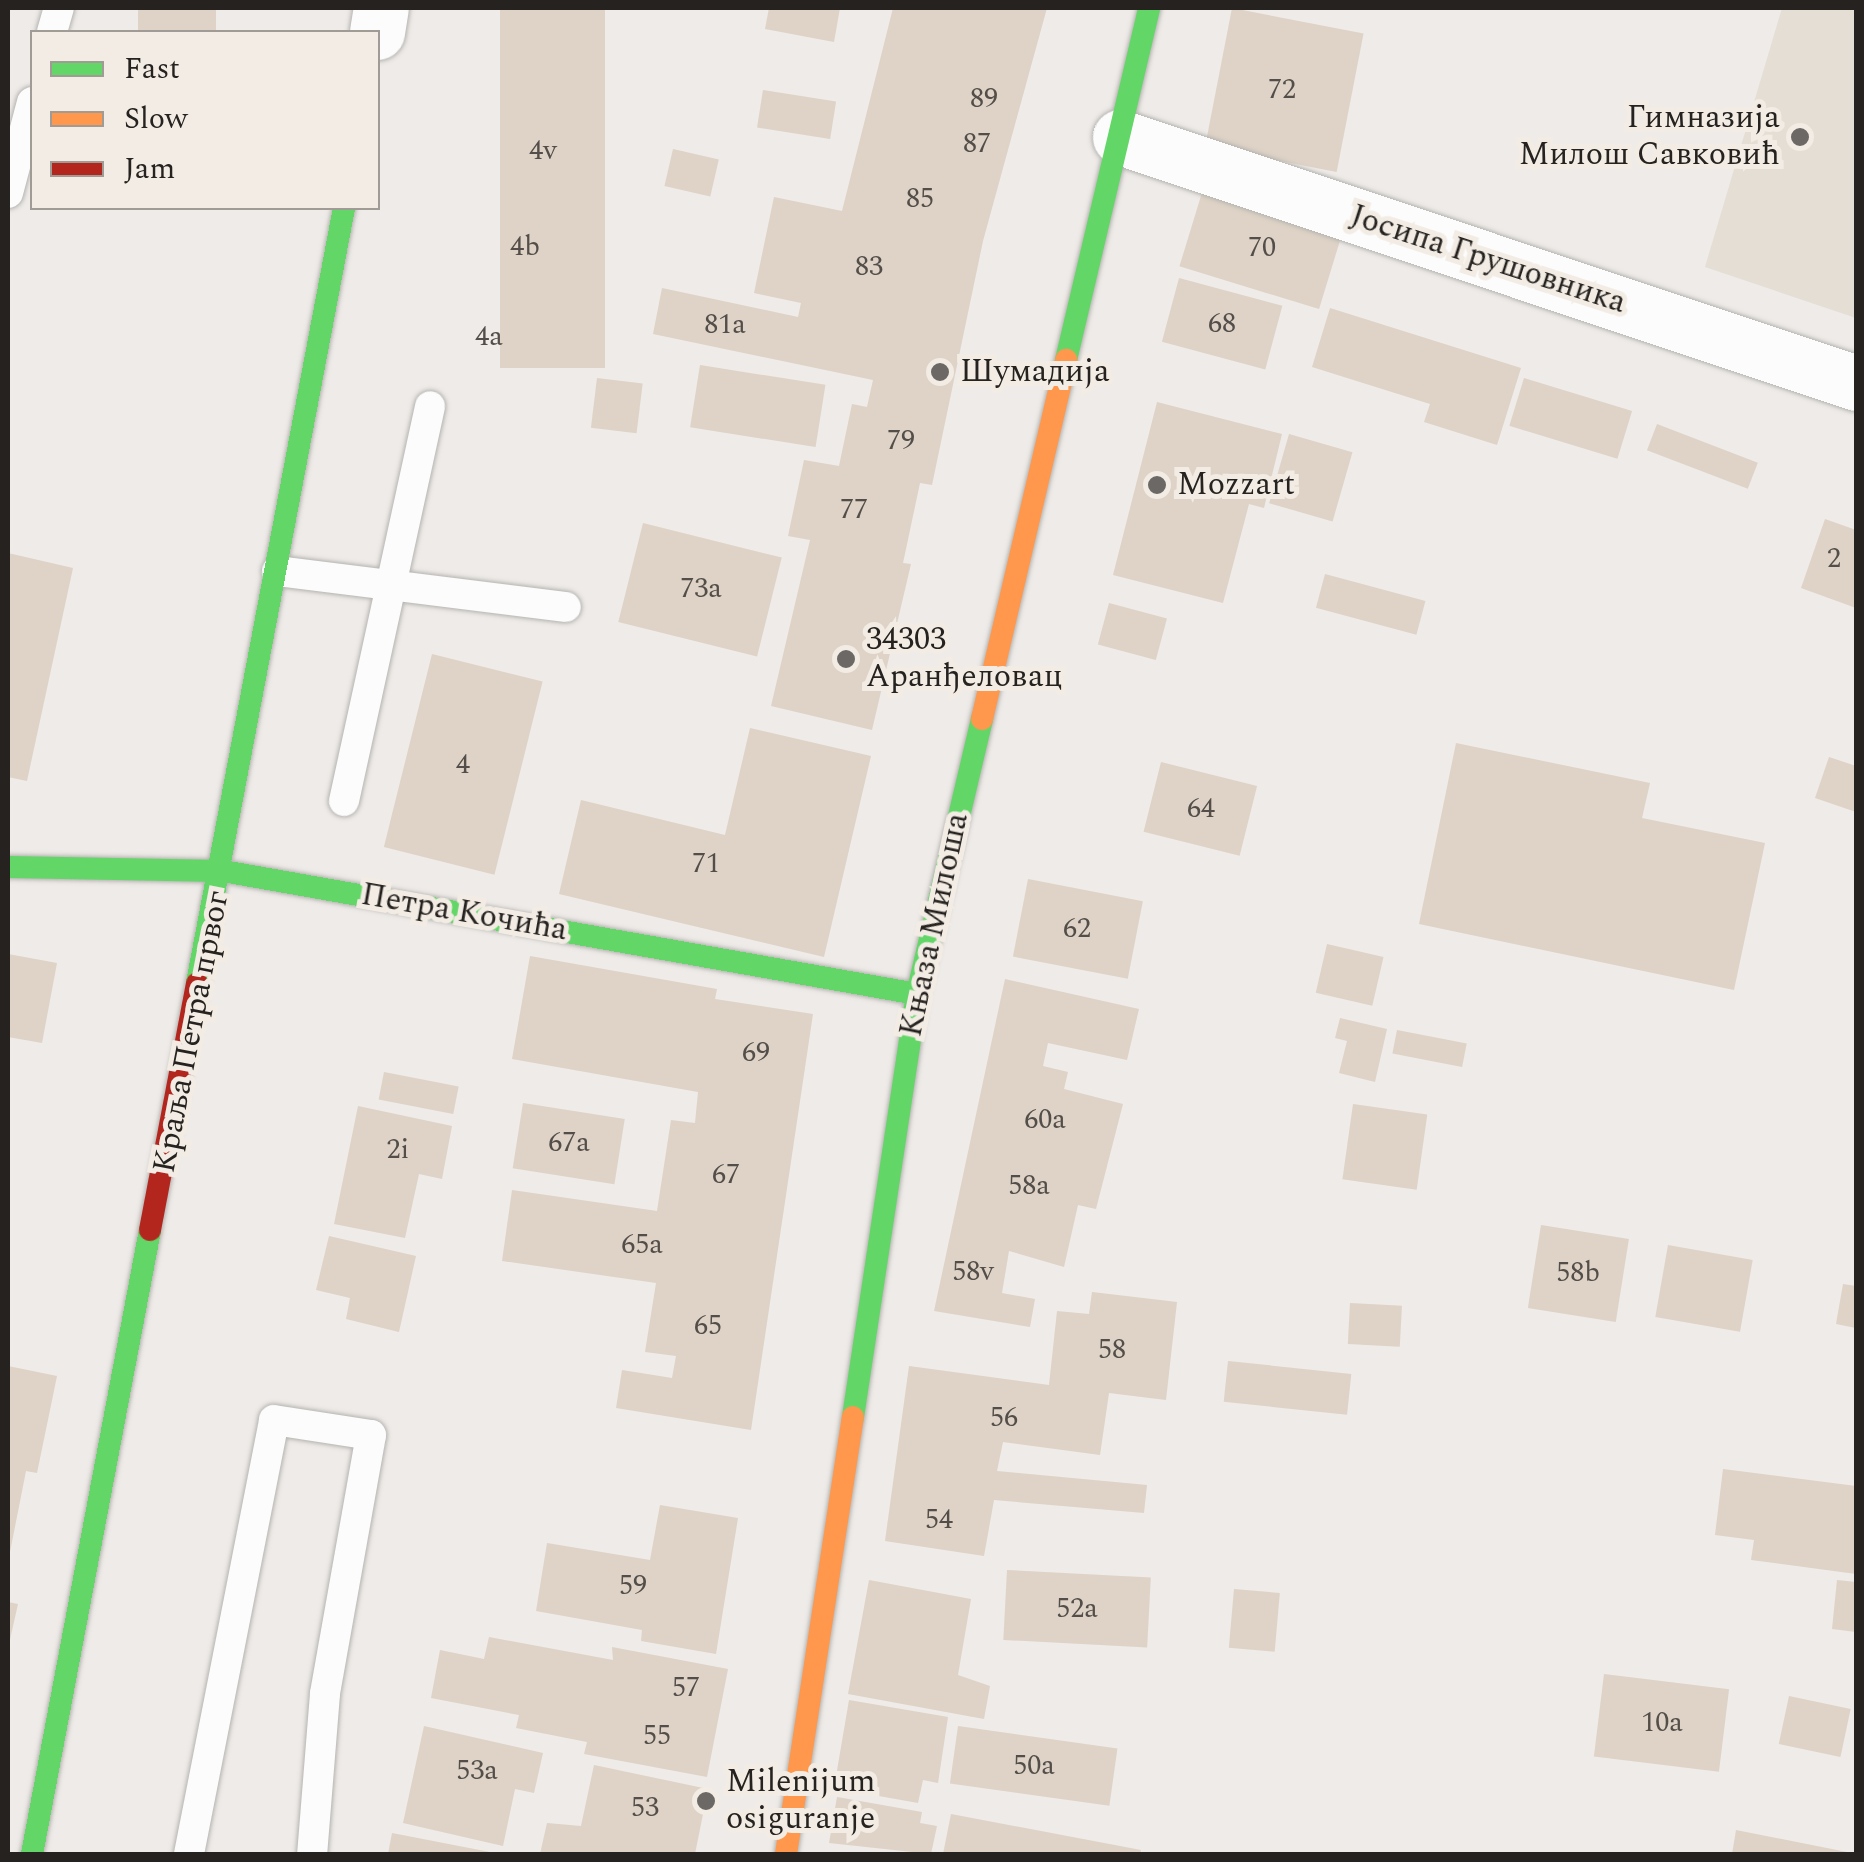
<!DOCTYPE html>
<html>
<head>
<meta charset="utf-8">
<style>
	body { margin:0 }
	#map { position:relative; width:1864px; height:1862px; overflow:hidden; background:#eeebe8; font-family:Spectral,serif }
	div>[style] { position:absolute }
	.built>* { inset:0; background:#e5ded4 }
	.building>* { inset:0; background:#ded3c6; transform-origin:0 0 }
	.roads { filter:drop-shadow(0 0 2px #b5b3b0) drop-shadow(0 0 2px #b5b3b0) }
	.lane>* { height:30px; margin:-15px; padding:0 15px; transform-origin:15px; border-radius:15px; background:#fcfcfc }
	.street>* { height:55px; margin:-27.5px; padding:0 27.5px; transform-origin:27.5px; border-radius:27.5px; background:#fcfcfc }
	.fast>* { height:22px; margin:-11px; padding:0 11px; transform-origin:11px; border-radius:11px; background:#63d668 }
	.slow>* { height:22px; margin:-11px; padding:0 11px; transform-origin:11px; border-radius:11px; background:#ff974d }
	.jam>* { height:22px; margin:-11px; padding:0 11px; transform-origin:11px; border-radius:11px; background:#b3261e }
	.dots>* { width:28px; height:28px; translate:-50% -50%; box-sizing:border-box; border:5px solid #f2ece4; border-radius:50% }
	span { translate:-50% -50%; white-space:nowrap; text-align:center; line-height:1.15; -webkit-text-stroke:10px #f2ece4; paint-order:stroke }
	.number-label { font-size:28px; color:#534e49 }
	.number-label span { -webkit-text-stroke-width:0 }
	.poi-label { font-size:32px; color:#25221f }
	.right { translate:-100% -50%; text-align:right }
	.left { translate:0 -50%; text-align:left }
	.street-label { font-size:32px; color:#25221f }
	.frame { position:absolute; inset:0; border:10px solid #25221f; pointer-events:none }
	.legend { position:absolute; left:30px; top:30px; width:350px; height:180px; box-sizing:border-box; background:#f2ece4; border:2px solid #a09b95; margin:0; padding:12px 18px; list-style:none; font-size:30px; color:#25221f }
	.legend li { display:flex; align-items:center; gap:20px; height:50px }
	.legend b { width:50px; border:2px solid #a09b95 }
</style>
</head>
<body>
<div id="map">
	<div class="built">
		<i style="clip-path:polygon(1782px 8px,1856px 8px,1856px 318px,1705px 267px)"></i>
	</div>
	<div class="building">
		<i style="left:138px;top:8px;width:78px;height:24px"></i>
		<i style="left:500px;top:8px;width:105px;height:360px"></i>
		<i style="clip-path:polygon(769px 8px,840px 8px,834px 42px,765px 29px)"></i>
		<i style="clip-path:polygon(893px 8px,1047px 8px,983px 241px,932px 485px,920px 483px,903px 563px,911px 564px,872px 730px,771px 706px,810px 540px,788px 536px,804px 460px,839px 466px,852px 404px,867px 407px,873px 380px,653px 334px,662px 288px,798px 317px,801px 303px,754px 293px,774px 197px,842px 211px)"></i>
		<i style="left:1232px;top:8px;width:134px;height:141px;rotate:11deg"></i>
		<i style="left:763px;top:90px;width:74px;height:38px;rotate:9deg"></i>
		<i style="left:673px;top:149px;width:47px;height:38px;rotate:13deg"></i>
		<i style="left:1204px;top:186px;width:146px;height:84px;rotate:17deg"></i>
		<i style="left:1179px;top:278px;width:107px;height:66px;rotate:15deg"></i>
		<i style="clip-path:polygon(1330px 308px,1521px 368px,1497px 445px,1424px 422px,1430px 404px,1312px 367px)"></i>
		<i style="left:700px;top:365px;width:127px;height:63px;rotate:9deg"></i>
		<i style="left:597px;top:378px;width:46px;height:50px;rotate:7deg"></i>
		<i style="left:1524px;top:378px;width:113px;height:50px;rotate:17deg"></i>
		<i style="clip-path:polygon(1157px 402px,1282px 434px,1264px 508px,1249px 504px,1223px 603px,1113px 575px)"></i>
		<i style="left:1657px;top:424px;width:108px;height:28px;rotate:21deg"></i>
		<i style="left:1289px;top:434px;width:66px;height:72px;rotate:16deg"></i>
		<i style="clip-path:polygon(1825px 519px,1856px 530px,1856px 608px,1801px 588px)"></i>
		<i style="left:643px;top:523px;width:143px;height:102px;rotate:14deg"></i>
		<i style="clip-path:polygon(8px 553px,73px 568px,27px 781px,8px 777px)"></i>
		<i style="left:1325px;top:574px;width:104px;height:35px;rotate:15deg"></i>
		<i style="left:1109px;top:603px;width:60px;height:43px;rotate:15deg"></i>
		<i style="left:432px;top:654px;width:114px;height:199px;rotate:14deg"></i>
		<i style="clip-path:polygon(750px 728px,871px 756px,824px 957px,559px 894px,581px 800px,725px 835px)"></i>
		<i style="clip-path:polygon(1456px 743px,1650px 783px,1642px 818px,1765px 843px,1734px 990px,1419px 924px)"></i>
		<i style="clip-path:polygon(1829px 757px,1856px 766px,1856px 812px,1815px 798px)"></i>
		<i style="left:1161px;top:762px;width:99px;height:72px;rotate:14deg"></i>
		<i style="left:1028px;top:879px;width:117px;height:79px;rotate:11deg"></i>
		<i style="left:1327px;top:944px;width:58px;height:50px;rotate:13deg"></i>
		<i style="clip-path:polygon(8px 954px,57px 963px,42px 1043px,8px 1037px)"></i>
		<i style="clip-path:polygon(530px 956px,717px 989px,715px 999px,813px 1014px,751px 1430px,616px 1408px,622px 1370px,672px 1378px,676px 1356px,645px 1352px,656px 1283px,502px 1261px,512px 1190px,657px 1211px,671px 1120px,695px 1123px,698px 1092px,512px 1059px)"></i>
		<i style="clip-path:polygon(1005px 979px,1139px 1009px,1127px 1060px,1048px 1043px,1043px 1066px,1068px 1072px,1064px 1089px,1123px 1104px,1096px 1209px,1078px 1205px,1064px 1267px,1009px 1251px,1002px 1293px,1035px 1299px,1030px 1327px,934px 1311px)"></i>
		<i style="clip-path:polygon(1340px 1018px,1387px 1029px,1375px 1082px,1339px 1073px,1347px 1041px,1335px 1038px)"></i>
		<i style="left:1397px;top:1030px;width:71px;height:24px;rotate:11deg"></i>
		<i style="left:384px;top:1072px;width:76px;height:28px;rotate:11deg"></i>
		<i style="left:523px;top:1103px;width:103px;height:66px;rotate:9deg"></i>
		<i style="left:1353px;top:1104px;width:75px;height:76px;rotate:8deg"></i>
		<i style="clip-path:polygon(358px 1106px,452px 1126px,442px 1179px,419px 1174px,405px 1238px,334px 1224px)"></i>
		<i style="left:1541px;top:1225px;width:89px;height:84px;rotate:9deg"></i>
		<i style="clip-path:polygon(329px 1236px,416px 1256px,399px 1332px,346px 1319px,350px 1298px,316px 1290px)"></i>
		<i style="left:1668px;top:1245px;width:86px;height:73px;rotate:10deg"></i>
		<i style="clip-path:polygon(1843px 1284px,1856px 1286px,1856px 1328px,1836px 1324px)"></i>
		<i style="clip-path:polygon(1092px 1292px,1177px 1302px,1166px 1400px,1109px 1393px,1100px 1455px,1003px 1442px,997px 1471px,1147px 1485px,1144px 1513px,994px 1500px,984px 1556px,885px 1541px,909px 1366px,1049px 1385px,1057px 1311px,1089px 1314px)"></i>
		<i style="left:1350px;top:1303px;width:52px;height:41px;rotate:3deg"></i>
		<i style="left:1228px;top:1361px;width:124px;height:41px;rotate:6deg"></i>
		<i style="clip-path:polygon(8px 1366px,57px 1376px,37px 1473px,26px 1471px,9px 1557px)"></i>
		<i style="clip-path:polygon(1723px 1469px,1856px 1486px,1856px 1574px,1751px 1560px,1754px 1540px,1715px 1535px)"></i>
		<i style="clip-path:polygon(660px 1505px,738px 1518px,716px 1654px,641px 1641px,642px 1630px,536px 1611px,547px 1543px,650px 1560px)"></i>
		<i style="left:1007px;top:1570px;width:144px;height:70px;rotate:3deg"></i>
		<i style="clip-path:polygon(869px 1580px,971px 1599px,958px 1675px,990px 1686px,984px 1719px,848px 1694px)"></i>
		<i style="clip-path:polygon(1837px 1580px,1856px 1582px,1856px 1632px,1832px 1629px)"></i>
		<i style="left:1234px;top:1589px;width:46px;height:59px;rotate:5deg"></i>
		<i style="clip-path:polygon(8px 1602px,18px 1604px,9px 1644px,8px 1644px)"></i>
		<i style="clip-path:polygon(489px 1637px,613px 1660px,612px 1647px,728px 1669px,707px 1777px,584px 1754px,587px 1742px,516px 1728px,519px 1715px,431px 1698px,440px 1650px,484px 1659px)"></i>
		<i style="left:1604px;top:1674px;width:126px;height:83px;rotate:7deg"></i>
		<i style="left:1789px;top:1696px;width:63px;height:49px;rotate:12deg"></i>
		<i style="clip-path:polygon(849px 1700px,948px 1717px,938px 1783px,923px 1780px,918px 1803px,834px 1788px)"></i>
		<i style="clip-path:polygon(424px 1726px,543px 1753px,534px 1793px,515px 1789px,503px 1846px,403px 1823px)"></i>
		<i style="left:958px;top:1726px;width:161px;height:58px;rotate:8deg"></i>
		<i style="clip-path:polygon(594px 1765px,708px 1789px,695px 1854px,540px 1854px,547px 1823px,581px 1826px)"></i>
		<i style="clip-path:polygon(837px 1797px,922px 1812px,920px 1823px,937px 1826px,931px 1854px,829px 1843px)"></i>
		<i style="clip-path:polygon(951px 1814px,1141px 1850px,1140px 1854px,943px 1854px)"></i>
		<i style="clip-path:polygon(1736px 1830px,1852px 1853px,1852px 1854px,1732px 1854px)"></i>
		<i style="clip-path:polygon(392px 1833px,495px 1853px,495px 1854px,388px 1854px)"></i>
	</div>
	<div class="roads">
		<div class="lane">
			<i style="left:52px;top:32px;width:25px;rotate:-74deg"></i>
			<i style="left:8px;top:193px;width:94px;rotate:-75.2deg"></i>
			<i style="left:277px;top:571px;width:291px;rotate:7.1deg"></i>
			<i style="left:344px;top:801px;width:404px;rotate:-77.7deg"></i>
			<i style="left:189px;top:1854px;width:442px;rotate:-78.9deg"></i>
			<i style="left:274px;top:1420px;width:98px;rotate:8.8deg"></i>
			<i style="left:371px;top:1435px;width:263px;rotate:100.1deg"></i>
			<i style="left:325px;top:1694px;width:161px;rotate:94.6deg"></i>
		</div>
		<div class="street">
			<i style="left:377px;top:32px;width:24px;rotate:-81deg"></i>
			<i style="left:1120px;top:137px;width:776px;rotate:18.48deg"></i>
		</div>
		<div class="fast">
			<i style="left:1066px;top:360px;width:362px;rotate:-76.7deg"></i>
			<i style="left:8px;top:867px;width:215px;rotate:1.1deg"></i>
			<i style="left:223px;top:871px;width:705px;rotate:10.05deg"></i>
			<i style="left:197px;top:983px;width:789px;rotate:-79.26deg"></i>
			<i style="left:853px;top:1417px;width:428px;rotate:-81.4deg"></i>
			<i style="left:917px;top:994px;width:283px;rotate:-76.7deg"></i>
			<i style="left:32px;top:1854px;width:635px;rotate:-79.29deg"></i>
		</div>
		<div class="slow">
			<i style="left:982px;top:719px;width:369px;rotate:-76.8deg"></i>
			<i style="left:786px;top:1854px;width:442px;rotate:-81.3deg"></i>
		</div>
		<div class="jam">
			<i style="left:150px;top:1230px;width:251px;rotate:-79.2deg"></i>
		</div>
	</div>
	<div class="dots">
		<i style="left:1800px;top:137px;background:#6b6865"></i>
		<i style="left:940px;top:372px;background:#6b6865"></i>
		<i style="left:1157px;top:485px;background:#6b6865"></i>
		<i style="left:846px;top:659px;background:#6b6865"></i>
		<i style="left:706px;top:1801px;background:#6b6865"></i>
	</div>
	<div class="number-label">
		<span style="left:1282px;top:90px">72</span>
		<span style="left:984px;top:99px">89</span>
		<span style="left:977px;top:144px">87</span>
		<span style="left:543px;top:151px">4v</span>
		<span style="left:920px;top:199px">85</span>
		<span style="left:525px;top:247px">4b</span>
		<span style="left:1262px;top:248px">70</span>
		<span style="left:869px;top:267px">83</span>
		<span style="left:1222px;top:324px">68</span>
		<span style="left:725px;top:325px">81a</span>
		<span style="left:489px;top:337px">4a</span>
		<span style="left:901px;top:441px">79</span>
		<span style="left:854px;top:510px">77</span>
		<span style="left:1834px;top:559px">2</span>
		<span style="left:701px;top:589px">73a</span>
		<span style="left:463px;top:765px">4</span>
		<span style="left:1201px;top:809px">64</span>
		<span style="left:706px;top:864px">71</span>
		<span style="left:1077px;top:929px">62</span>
		<span style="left:756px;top:1053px">69</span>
		<span style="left:1045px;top:1120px">60a</span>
		<span style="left:569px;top:1143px">67a</span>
		<span style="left:398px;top:1150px">2i</span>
		<span style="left:726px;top:1175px">67</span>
		<span style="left:1029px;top:1186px">58a</span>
		<span style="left:642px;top:1245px">65a</span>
		<span style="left:973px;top:1272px">58v</span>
		<span style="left:1578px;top:1273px">58b</span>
		<span style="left:708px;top:1326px">65</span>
		<span style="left:1112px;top:1350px">58</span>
		<span style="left:1004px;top:1418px">56</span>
		<span style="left:939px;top:1520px">54</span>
		<span style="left:633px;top:1586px">59</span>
		<span style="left:1077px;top:1609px">52a</span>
		<span style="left:686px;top:1688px">57</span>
		<span style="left:1662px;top:1723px">10a</span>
		<span style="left:657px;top:1736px">55</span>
		<span style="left:1034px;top:1766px">50a</span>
		<span style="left:477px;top:1771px">53a</span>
		<span style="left:645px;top:1808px">53</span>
	</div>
	<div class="poi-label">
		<span class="right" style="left:1780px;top:137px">Гимназија<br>Милош Савковић</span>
		<span class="left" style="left:960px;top:372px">Шумадија</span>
		<span class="left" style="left:1177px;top:485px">Mozzart</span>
		<span class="left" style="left:866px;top:659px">34303<br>Аранђеловац</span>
		<span class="left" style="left:726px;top:1801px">Milenijum<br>osiguranje</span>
	</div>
	<div class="street-label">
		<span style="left:1488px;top:260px;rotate:18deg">Јосипа Грушовника</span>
		<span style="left:464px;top:913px;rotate:10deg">Петра Кочића</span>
		<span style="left:935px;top:925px;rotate:-78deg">Књаза Милоша</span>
		<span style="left:192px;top:1032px;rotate:-79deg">Краља Петра првог</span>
	</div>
	<div class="frame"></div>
	<ul class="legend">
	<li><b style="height:12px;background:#63d668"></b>Fast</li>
	<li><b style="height:12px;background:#ff974d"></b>Slow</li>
	<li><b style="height:12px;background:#b3261e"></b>Jam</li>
	</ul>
</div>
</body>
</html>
